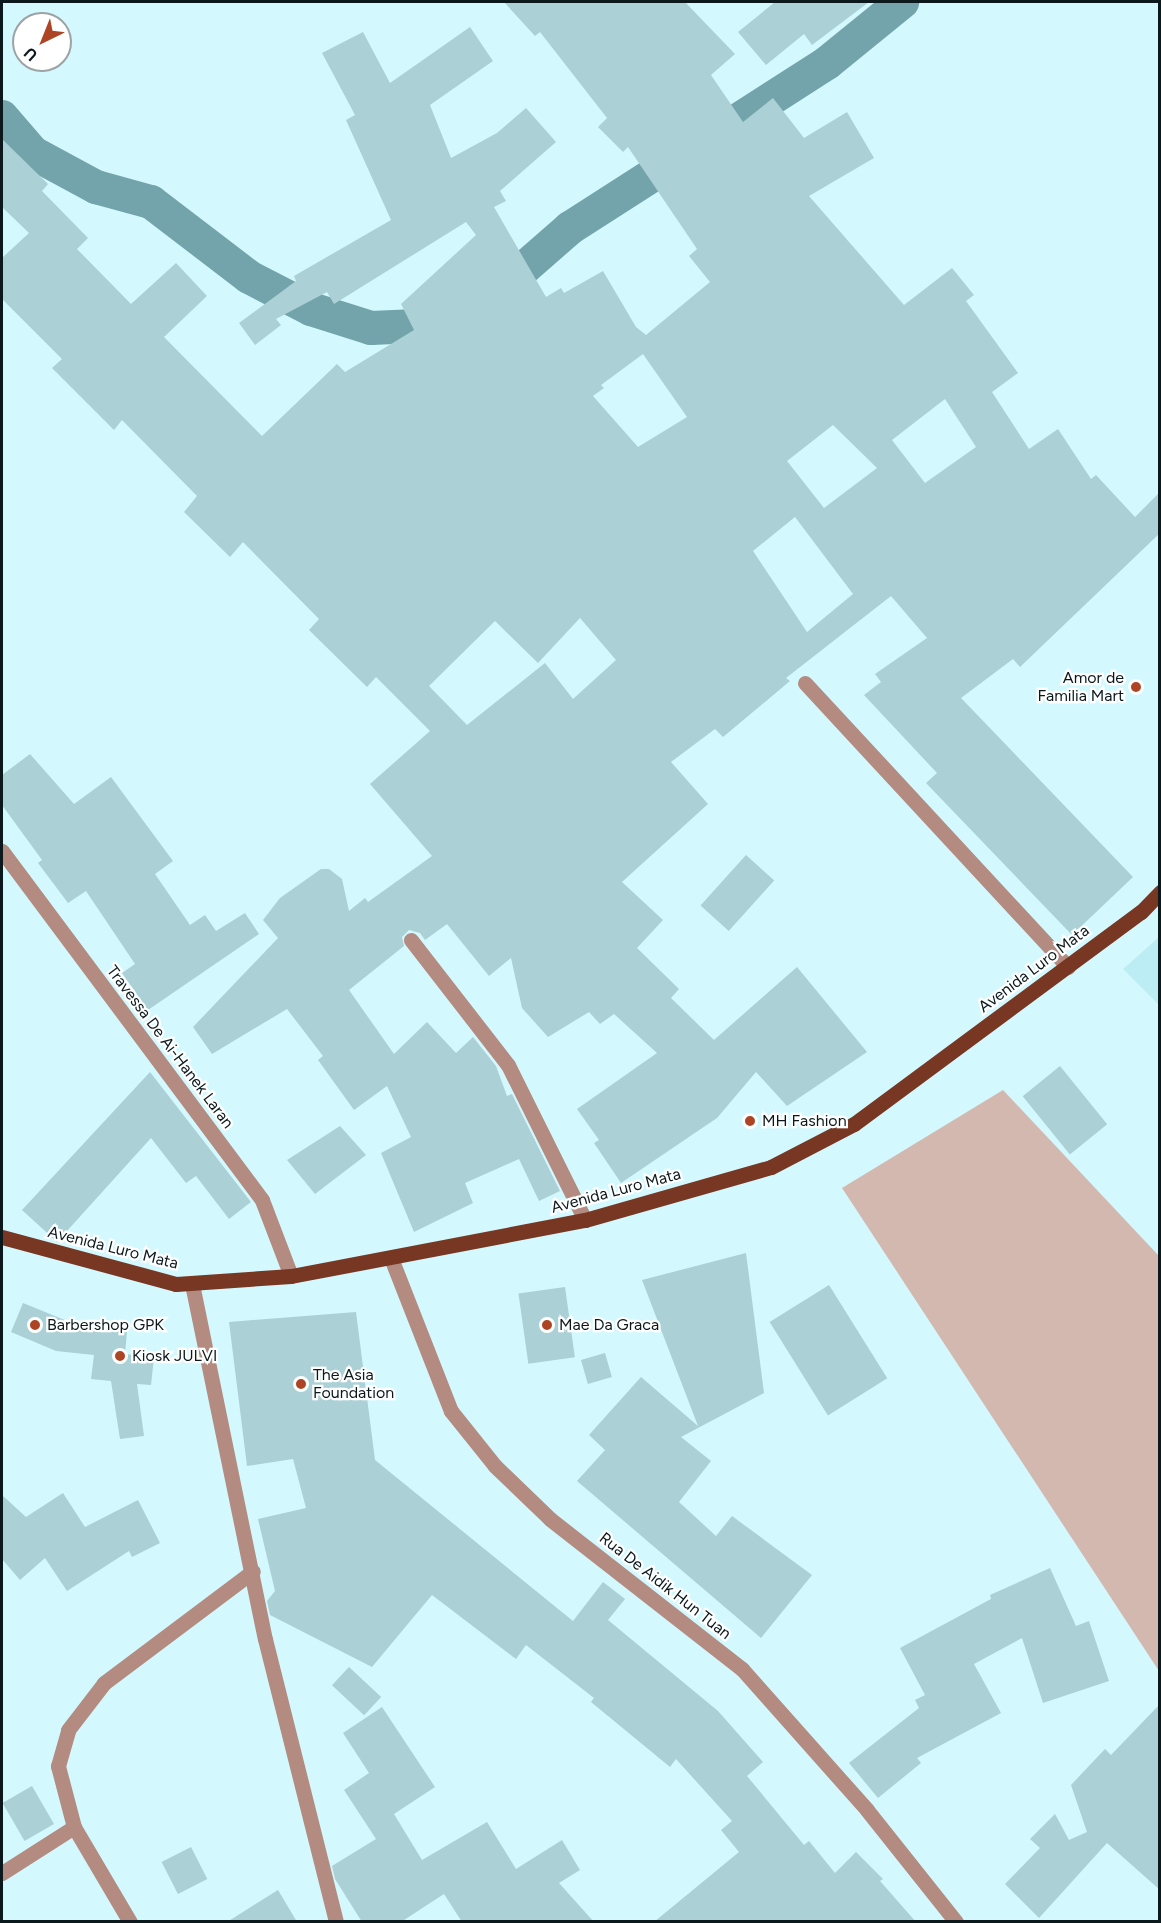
<!DOCTYPE html>
<html>
<head>
<meta charset="utf-8">
<style>
	body { margin:0 }
	#map { position:relative; width:1161px; height:1923px; overflow:hidden; background:#d3f9ff; font-family:Figtree,sans-serif }
	div>[style] { position:absolute }
	.built>* { inset:0; background:#bdedf4 }
	.green>* { inset:0; background:#d3b8b0 }
	.canal>* { height:34px; margin:-17px; padding:0 17px; transform-origin:17px; border-radius:17px; background:#73a4ac }
	.building>* { inset:0; background:#abd0d6; transform-origin:0 0 }
	.minor>* { height:15px; margin:-7.5px; padding:0 7.5px; transform-origin:7.5px; border-radius:7.5px; background:#b38b80 }
	.major>* { height:15px; margin:-7.5px; padding:0 7.5px; transform-origin:7.5px; border-radius:7.5px; background:#783723 }
	.dots>* { width:16px; height:16px; translate:-50% -50%; box-sizing:border-box; border:3px solid #fff; border-radius:50% }
	span { translate:-50% -50%; white-space:nowrap; text-align:center; line-height:1.15; -webkit-text-stroke:4.5px #fff; paint-order:stroke }
	.poi-label { font-size:16px; color:#0b191c }
	.right { translate:-100% -50%; text-align:right }
	.left { translate:0 -50%; text-align:left }
	.street-label { font-size:16px; color:#0b191c }
	.frame { position:absolute; inset:0; border:3px solid #0b191c; pointer-events:none }
	.north { position:absolute; left:12px; top:12px; width:60px; height:60px; box-sizing:border-box; background:#fff; border:2px solid #9da3a4; border-radius:50%; rotate:223deg; font-size:16px; font-weight:700; line-height:24px; text-align:center; color:#0b191c }
	.north::after { content:''; display:block; margin:auto; width:21px; height:27px; background:#ad4524; clip-path:polygon(50% 0,100% 100%,50% 72%,0 100%) }
</style>
</head>
<body>
<div id="map">
	<div class="built">
		<i style="clip-path:polygon(1159px 937px,1159px 1005px,1123px 969px)"></i>
	</div>
	<div class="green">
		<i style="clip-path:polygon(1003px 1090px,1159px 1256px,1159px 1671px,842px 1188px)"></i>
	</div>
	<div class="canal">
		<i style="left:2px;top:117px;width:48px;rotate:49.3deg"></i>
		<i style="left:33px;top:153px;width:72px;rotate:28.4deg"></i>
		<i style="left:96px;top:187px;width:57px;rotate:15.3deg"></i>
		<i style="left:151px;top:202px;width:123px;rotate:37.4deg"></i>
		<i style="left:249px;top:277px;width:70px;rotate:27.3deg"></i>
		<i style="left:311px;top:309px;width:63px;rotate:17.6deg"></i>
		<i style="left:371px;top:328px;width:68px;rotate:-2.5deg"></i>
		<i style="left:439px;top:325px;width:47px;rotate:-24.9deg"></i>
		<i style="left:482px;top:305px;width:117px;rotate:-41.2deg"></i>
		<i style="left:570px;top:228px;width:305px;rotate:-32.7deg"></i>
		<i style="left:827px;top:63px;width:97px;rotate:-39.1deg"></i>
	</div>
	<div class="building">
		<i style="clip-path:polygon(evenodd,504px 2px,685px 2px,735px 54px,711px 75px,743px 122px,773px 98px,804px 138px,847px 112px,874px 158px,809px 196px,904px 305px,952px 268px,974px 295px,966px 301px,1018px 373px,992px 392px,1029px 449px,1058px 429px,1091px 479px,1096px 475px,1135px 517px,1160px 492px,1160px 533px,1020px 667px,1013px 659px,961px 698px,1133px 877px,1072px 935px,926px 783px,937px 773px,864px 695px,881px 682px,875px 674px,927px 638px,891px 596px,786px 678px,790px 681px,723px 737px,715px 729px,671px 762px,708px 804px,622px 882px,663px 920px,637px 948px,679px 989px,671px 998px,714px 1040px,797px 967px,867px 1052px,787px 1106px,756px 1072px,717px 1118px,621px 1183px,594px 1143px,599px 1140px,577px 1109px,657px 1053px,614px 1014px,600px 1024px,589px 1012px,548px 1037px,522px 1008px,511px 958px,489px 976px,447px 924px,425px 940px,420px 933px,409px 930px,402px 937px,404px 946px,349px 990px,394px 1054px,427px 1022px,456px 1053px,473px 1037px,496px 1066px,507px 1096px,512px 1094px,560px 1191px,539px 1201px,519px 1159px,465px 1183px,473px 1203px,414px 1232px,381px 1153px,411px 1137px,387px 1086px,354px 1110px,318px 1060px,323px 1056px,287px 1009px,212px 1054px,193px 1027px,278px 938px,263px 920px,280px 898px,321px 869px,329px 869px,342px 879px,349px 911px,365px 898px,368px 902px,432px 856px,370px 784px,430px 731px,376px 677px,367px 687px,309px 630px,319px 619px,243px 542px,230px 557px,184px 512px,197px 496px,122px 420px,114px 430px,52px 368px,62px 359px,2px 299px,2px 258px,29px 233px,2px 207px,2px 139px,48px 184px,42px 191px,88px 238px,77px 249px,131px 304px,176px 263px,207px 296px,164px 337px,262px 436px,337px 364px,345px 372px,414px 330px,401px 304px,476px 235px,466px 222px,334px 304px,327px 292px,276px 319px,281px 325px,255px 345px,239px 323px,296px 281px,294px 276px,391px 220px,346px 120px,355px 115px,322px 53px,363px 32px,390px 83px,470px 27px,493px 61px,430px 105px,451px 158px,497px 133px,526px 108px,556px 142px,500px 191px,506px 201px,494px 207px,546px 297px,561px 288px,564px 293px,603px 271px,636px 327px,646px 335px,710px 282px,689px 256px,697px 249px,628px 147px,623px 152px,598px 127px,607px 118px,540px 32px,535px 36px,504px 2px,643px 354px,687px 417px,638px 447px,593px 396px,604px 388px,601px 385px,643px 354px,504px 2px,945px 399px,976px 447px,925px 483px,892px 440px,945px 399px,504px 2px,833px 425px,877px 468px,824px 508px,787px 461px,833px 425px,504px 2px,795px 517px,853px 594px,807px 632px,753px 551px,795px 517px,504px 2px,580px 618px,616px 660px,573px 699px,545px 663px,467px 725px,429px 686px,495px 621px,538px 663px,580px 618px)"></i>
		<i style="clip-path:polygon(775px 2px,869px 2px,812px 45px,804px 34px,766px 65px,738px 32px)"></i>
		<i style="clip-path:polygon(30px 754px,74px 804px,111px 777px,173px 861px,155px 874px,190px 925px,205px 915px,216px 931px,245px 913px,259px 934px,148px 1010px,122px 973px,135px 964px,86px 891px,68px 903px,38px 863px,42px 860px,2px 805px,2px 775px)"></i>
		<i style="left:746px;top:855px;width:38px;height:68px;rotate:42deg"></i>
		<i style="left:1060px;top:1066px;width:75px;height:48px;rotate:51deg"></i>
		<i style="clip-path:polygon(150px 1072px,251px 1202px,229px 1219px,196px 1176px,186px 1183px,151px 1138px,57px 1242px,22px 1210px)"></i>
		<i style="clip-path:polygon(340px 1126px,366px 1155px,315px 1194px,287px 1160px)"></i>
		<i style="clip-path:polygon(746px 1253px,764px 1393px,681px 1437px,711px 1461px,679px 1502px,716px 1536px,732px 1516px,812px 1575px,761px 1638px,577px 1481px,605px 1450px,589px 1435px,641px 1377px,698px 1426px,642px 1280px)"></i>
		<i style="left:829px;top:1285px;width:110px;height:70px;rotate:58deg"></i>
		<i style="left:565px;top:1287px;width:71px;height:47px;rotate:82deg"></i>
		<i style="clip-path:polygon(23px 1303px,82px 1327px,127px 1332px,125px 1354px,154px 1357px,151px 1385px,137px 1384px,144px 1436px,120px 1439px,111px 1381px,91px 1379px,94px 1355px,56px 1351px,11px 1332px)"></i>
		<i style="clip-path:polygon(356px 1312px,375px 1460px,573px 1621px,603px 1582px,625px 1599px,608px 1620px,718px 1711px,763px 1762px,747px 1776px,804px 1845px,809px 1841px,835px 1873px,856px 1852px,883px 1879px,880px 1881px,916px 1922px,654px 1922px,739px 1852px,721px 1830px,732px 1821px,676px 1759px,670px 1767px,591px 1702px,594px 1698px,526px 1645px,516px 1659px,432px 1595px,372px 1667px,270px 1615px,267px 1601px,275px 1591px,258px 1519px,306px 1508px,293px 1459px,247px 1466px,229px 1322px)"></i>
		<i style="left:605px;top:1353px;width:25px;height:25px;rotate:74deg"></i>
		<i style="clip-path:polygon(63px 1493px,85px 1527px,138px 1500px,160px 1543px,132px 1557px,129px 1551px,67px 1591px,45px 1558px,20px 1580px,2px 1559px,2px 1495px,26px 1517px)"></i>
		<i style="clip-path:polygon(1050px 1568px,1076px 1626px,1089px 1621px,1109px 1681px,1043px 1703px,1022px 1638px,974px 1664px,1001px 1713px,917px 1758px,921px 1763px,878px 1798px,849px 1763px,919px 1708px,915px 1700px,925px 1695px,900px 1648px,991px 1599px,990px 1595px)"></i>
		<i style="left:349px;top:1667px;width:44px;height:25px;rotate:43deg"></i>
		<i style="clip-path:polygon(1160px 1704px,1160px 1890px,1107px 1843px,1039px 1918px,1005px 1884px,1040px 1848px,1030px 1839px,1055px 1814px,1069px 1840px,1087px 1832px,1071px 1785px,1105px 1749px,1111px 1755px)"></i>
		<i style="clip-path:polygon(382px 1707px,435px 1787px,394px 1814px,422px 1860px,487px 1822px,516px 1869px,562px 1840px,580px 1870px,559px 1883px,594px 1922px,462px 1922px,444px 1894px,401px 1922px,362px 1922px,335px 1879px,332px 1866px,376px 1839px,344px 1790px,369px 1773px,343px 1733px)"></i>
		<i style="left:32px;top:1786px;width:44px;height:34px;rotate:60deg"></i>
		<i style="left:191px;top:1847px;width:36px;height:33px;rotate:63deg"></i>
		<i style="clip-path:polygon(278px 1890px,297px 1922px,227px 1922px)"></i>
	</div>
	<div class="minor">
		<i style="left:805px;top:683px;width:387px;rotate:47.2deg"></i>
		<i style="left:2px;top:851px;width:435px;rotate:53.3deg"></i>
		<i style="left:262px;top:1200px;width:81px;rotate:69.1deg"></i>
		<i style="left:411px;top:940px;width:158px;rotate:52.2deg"></i>
		<i style="left:508px;top:1065px;width:173px;rotate:63.6deg"></i>
		<i style="left:391px;top:1258px;width:164px;rotate:68.6deg"></i>
		<i style="left:451px;top:1411px;width:70px;rotate:51.3deg"></i>
		<i style="left:495px;top:1466px;width:76px;rotate:43.9deg"></i>
		<i style="left:550px;top:1519px;width:244px;rotate:38deg"></i>
		<i style="left:742px;top:1669px;width:188px;rotate:48.4deg"></i>
		<i style="left:867px;top:1810px;width:143px;rotate:51.5deg"></i>
		<i style="left:192px;top:1284px;width:362px;rotate:78.4deg"></i>
		<i style="left:265px;top:1639px;width:292px;rotate:75.9deg"></i>
		<i style="left:2px;top:1873px;width:85px;rotate:-32.6deg"></i>
		<i style="left:130px;top:1922px;width:110px;rotate:-120.5deg"></i>
		<i style="left:74px;top:1827px;width:63px;rotate:-104.7deg"></i>
		<i style="left:58px;top:1766px;width:37px;rotate:-74deg"></i>
		<i style="left:68px;top:1730px;width:59px;rotate:-52.5deg"></i>
		<i style="left:104px;top:1683px;width:186px;rotate:-36.9deg"></i>
	</div>
	<div class="major">
		<i style="left:2px;top:1237px;width:180px;rotate:15.1deg"></i>
		<i style="left:176px;top:1284px;width:115px;rotate:-4deg"></i>
		<i style="left:291px;top:1276px;width:299px;rotate:-10.8deg"></i>
		<i style="left:585px;top:1220px;width:193px;rotate:-15.9deg"></i>
		<i style="left:771px;top:1167px;width:93px;rotate:-27.4deg"></i>
		<i style="left:854px;top:1124px;width:357px;rotate:-36.5deg"></i>
		<i style="left:1141px;top:912px;width:28px;rotate:-46deg"></i>
	</div>
	<div class="dots">
		<i style="left:1136px;top:687px;background:#ad4524"></i>
		<i style="left:750px;top:1121px;background:#ad4524"></i>
		<i style="left:35px;top:1325px;background:#ad4524"></i>
		<i style="left:547px;top:1325px;background:#ad4524"></i>
		<i style="left:120px;top:1356px;background:#ad4524"></i>
		<i style="left:301px;top:1384px;background:#ad4524"></i>
	</div>
	<div class="poi-label">
		<span class="right" style="left:1124px;top:687px">Amor de<br>Familia Mart</span>
		<span class="left" style="left:762px;top:1121px">MH Fashion</span>
		<span class="left" style="left:47px;top:1325px">Barbershop GPK</span>
		<span class="left" style="left:559px;top:1325px">Mae Da Graca</span>
		<span class="left" style="left:132px;top:1356px">Kiosk JULVI</span>
		<span class="left" style="left:313px;top:1384px">The Asia<br>Foundation</span>
	</div>
	<div class="street-label">
		<span style="left:1034px;top:969px;rotate:-37deg">Avenida Luro Mata</span>
		<span style="left:170px;top:1047px;rotate:53deg">Travessa De Ai-Hanek Laran</span>
		<span style="left:616px;top:1191px;rotate:-15deg">Avenida Luro Mata</span>
		<span style="left:113px;top:1248px;rotate:14deg">Avenida Luro Mata</span>
		<span style="left:665px;top:1586px;rotate:38deg">Rua De Aidik Hun Tuan</span>
	</div>
	<div class="frame"></div>
	<div class="north">U</div>
</div>
</body>
</html>
